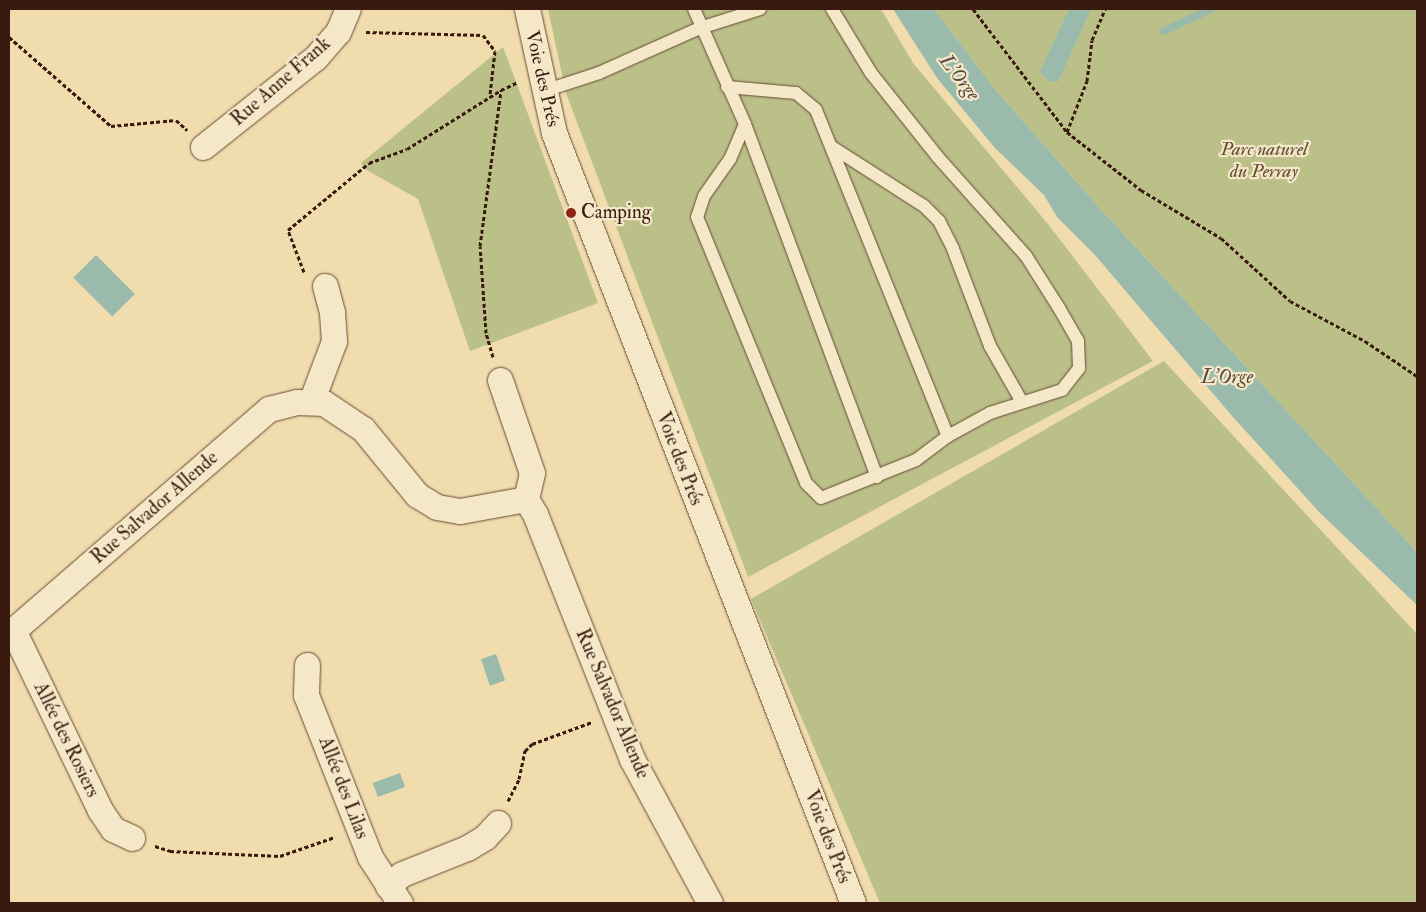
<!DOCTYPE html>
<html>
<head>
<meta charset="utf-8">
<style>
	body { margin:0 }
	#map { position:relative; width:1426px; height:912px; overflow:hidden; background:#f0dcac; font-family:"IM FELL Double Pica",serif }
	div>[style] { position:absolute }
	.green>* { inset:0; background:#bbc088 }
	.water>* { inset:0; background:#9abbac; transform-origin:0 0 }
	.stream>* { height:8px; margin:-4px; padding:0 4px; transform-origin:4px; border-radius:4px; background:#9abbac }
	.path>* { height:3px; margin-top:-1.5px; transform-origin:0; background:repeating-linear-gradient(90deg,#3a1a0f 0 4px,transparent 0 6.5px) }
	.roads { filter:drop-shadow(0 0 1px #684a36) drop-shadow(0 0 1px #684a36) }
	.lane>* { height:12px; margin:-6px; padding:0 6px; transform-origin:6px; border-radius:6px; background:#f5e8c9 }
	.street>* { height:25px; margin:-12.5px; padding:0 12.5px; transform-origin:12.5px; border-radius:12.5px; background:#f5e8c9 }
	.dots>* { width:14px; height:14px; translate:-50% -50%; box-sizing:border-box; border:2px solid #f5e8c9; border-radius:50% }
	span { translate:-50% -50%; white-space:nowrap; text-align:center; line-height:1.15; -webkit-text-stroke:4.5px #f5e8c9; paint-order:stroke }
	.street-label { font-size:19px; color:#3a1a0f }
	.park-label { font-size:19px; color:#614c33; font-style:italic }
	.poi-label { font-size:19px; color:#3a1a0f }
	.left { translate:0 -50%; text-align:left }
	.water-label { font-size:20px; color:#574a3e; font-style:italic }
	.frame { position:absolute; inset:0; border:10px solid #3a1a0f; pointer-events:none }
</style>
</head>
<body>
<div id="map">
	<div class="green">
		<i style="clip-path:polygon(548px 9px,881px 9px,913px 63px,1048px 224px,1153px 361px,748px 577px,566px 93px)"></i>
		<i style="clip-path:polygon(934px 9px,1417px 9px,1417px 552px,1096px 204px,995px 89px)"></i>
		<i style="clip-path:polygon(503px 47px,598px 303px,470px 351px,418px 199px,365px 169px,361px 163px)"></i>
		<i style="clip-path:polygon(1164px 361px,1417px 634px,1417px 903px,880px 903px,751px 599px)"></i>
	</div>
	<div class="water">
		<i style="clip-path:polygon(893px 9px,934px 9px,995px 89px,1096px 204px,1417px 552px,1417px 605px,1320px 513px,1233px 417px,1095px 255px,1057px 217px,1044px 195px,995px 148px,937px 78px)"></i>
		<i style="clip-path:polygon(1069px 9px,1091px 9px,1058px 82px,1049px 81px,1040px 72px)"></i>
		<i style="left:96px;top:255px;width:55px;height:32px;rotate:45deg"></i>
		<i style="left:496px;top:654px;width:28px;height:16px;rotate:71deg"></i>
		<i style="left:400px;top:773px;width:15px;height:29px;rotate:70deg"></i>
	</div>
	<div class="stream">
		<i style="left:1164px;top:31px;width:52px;rotate:-25.1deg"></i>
	</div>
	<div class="path">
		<i style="left:973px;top:9px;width:155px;rotate:52.6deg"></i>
		<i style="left:1067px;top:132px;width:94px;rotate:38.1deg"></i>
		<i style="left:1141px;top:190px;width:93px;rotate:31deg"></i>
		<i style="left:1221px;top:238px;width:93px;rotate:42.4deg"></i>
		<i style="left:1290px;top:301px;width:85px;rotate:28.1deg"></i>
		<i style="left:1365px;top:341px;width:63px;rotate:33.9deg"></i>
		<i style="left:366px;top:32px;width:117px;rotate:1.5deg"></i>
		<i style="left:483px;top:35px;width:20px;rotate:53deg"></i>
		<i style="left:495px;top:51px;width:43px;rotate:96.6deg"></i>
		<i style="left:9px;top:37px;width:135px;rotate:41.1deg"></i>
		<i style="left:111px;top:126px;width:65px;rotate:-5.3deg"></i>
		<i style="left:176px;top:120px;width:15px;rotate:42deg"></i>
		<i style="left:1067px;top:132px;width:55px;rotate:-68.6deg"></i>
		<i style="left:1087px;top:81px;width:41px;rotate:-83deg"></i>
		<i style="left:1092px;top:40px;width:34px;rotate:-67deg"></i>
		<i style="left:304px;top:272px;width:45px;rotate:-110.9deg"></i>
		<i style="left:288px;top:230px;width:105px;rotate:-39.6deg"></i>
		<i style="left:369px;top:163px;width:40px;rotate:-20.2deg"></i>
		<i style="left:407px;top:149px;width:111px;rotate:-32.1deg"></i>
		<i style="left:493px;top:357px;width:25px;rotate:-106deg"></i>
		<i style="left:486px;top:333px;width:87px;rotate:-93.9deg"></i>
		<i style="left:480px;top:246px;width:157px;rotate:-82.3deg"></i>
		<i style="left:501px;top:90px;width:19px;rotate:-25deg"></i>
		<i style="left:508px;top:801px;width:25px;rotate:-63deg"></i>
		<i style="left:519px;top:779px;width:29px;rotate:-78deg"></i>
		<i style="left:525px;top:751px;width:10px;rotate:-45deg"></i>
		<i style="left:532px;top:744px;width:64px;rotate:-20.1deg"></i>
		<i style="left:155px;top:846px;width:16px;rotate:18deg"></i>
		<i style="left:170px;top:851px;width:110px;rotate:2.6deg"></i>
		<i style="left:280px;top:856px;width:58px;rotate:-19.1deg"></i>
	</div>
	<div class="roads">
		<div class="lane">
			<i style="left:694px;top:9px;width:126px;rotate:66.1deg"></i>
			<i style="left:745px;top:124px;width:377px;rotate:69.5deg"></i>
			<i style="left:727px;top:87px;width:69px;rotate:5deg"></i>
			<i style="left:796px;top:93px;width:26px;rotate:40deg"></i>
			<i style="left:816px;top:110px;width:352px;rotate:68deg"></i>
			<i style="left:544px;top:91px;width:58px;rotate:-18.1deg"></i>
			<i style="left:599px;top:73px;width:111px;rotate:-24deg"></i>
			<i style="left:700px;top:28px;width:63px;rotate:-17.6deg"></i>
			<i style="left:745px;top:124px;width:38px;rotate:113deg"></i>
			<i style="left:730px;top:159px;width:45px;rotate:125.1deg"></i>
			<i style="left:704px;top:196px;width:22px;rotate:108deg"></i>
			<i style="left:697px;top:217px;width:287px;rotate:67.7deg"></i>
			<i style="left:806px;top:483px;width:21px;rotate:45deg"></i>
			<i style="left:821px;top:498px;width:102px;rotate:-21.8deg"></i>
			<i style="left:916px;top:460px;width:40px;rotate:-37deg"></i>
			<i style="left:948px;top:436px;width:48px;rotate:-28.7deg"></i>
			<i style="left:990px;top:413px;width:76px;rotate:-17.7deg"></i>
			<i style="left:1062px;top:390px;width:28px;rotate:-52deg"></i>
			<i style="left:1079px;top:368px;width:27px;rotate:-92deg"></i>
			<i style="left:1078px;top:341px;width:38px;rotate:-120deg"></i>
			<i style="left:1059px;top:308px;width:62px;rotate:-122.4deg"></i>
			<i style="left:1026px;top:256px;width:134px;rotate:-131.7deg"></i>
			<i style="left:937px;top:156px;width:106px;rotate:-128.5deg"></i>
			<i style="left:871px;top:73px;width:75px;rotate:-121.4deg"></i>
			<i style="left:832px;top:147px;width:109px;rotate:32.7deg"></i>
			<i style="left:924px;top:206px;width:21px;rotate:45deg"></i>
			<i style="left:939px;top:221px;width:31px;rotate:63deg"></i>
			<i style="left:953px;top:249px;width:104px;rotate:69.1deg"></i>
			<i style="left:990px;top:346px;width:64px;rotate:60.3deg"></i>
		</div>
		<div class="street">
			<i style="left:527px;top:9px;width:127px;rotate:77.7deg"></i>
			<i style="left:554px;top:133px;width:826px;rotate:68.78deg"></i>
			<i style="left:203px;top:147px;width:144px;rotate:-38.5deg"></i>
			<i style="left:316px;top:57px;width:33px;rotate:-49deg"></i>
			<i style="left:338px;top:32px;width:25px;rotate:-67deg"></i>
			<i style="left:500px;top:380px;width:98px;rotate:71deg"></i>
			<i style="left:532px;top:473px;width:27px;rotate:103deg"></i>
			<i style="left:311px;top:402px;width:65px;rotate:-69.3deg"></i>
			<i style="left:334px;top:341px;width:29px;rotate:-94deg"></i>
			<i style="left:332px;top:312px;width:27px;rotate:-105deg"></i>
			<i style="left:13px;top:630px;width:200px;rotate:64.2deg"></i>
			<i style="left:100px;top:810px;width:23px;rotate:56deg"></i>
			<i style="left:113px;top:829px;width:21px;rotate:25deg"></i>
			<i style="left:9px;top:634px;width:344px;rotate:-40.9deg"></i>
			<i style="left:269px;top:409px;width:29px;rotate:-14deg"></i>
			<i style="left:297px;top:402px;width:27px;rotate:2deg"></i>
			<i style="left:324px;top:403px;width:47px;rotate:33.7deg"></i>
			<i style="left:363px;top:429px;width:85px;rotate:50.7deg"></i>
			<i style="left:417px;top:495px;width:23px;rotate:31deg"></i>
			<i style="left:437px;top:507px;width:23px;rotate:10deg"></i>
			<i style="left:460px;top:511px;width:67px;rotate:-10.3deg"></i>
			<i style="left:526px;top:499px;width:17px;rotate:59deg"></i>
			<i style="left:535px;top:514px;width:264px;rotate:68.4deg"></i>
			<i style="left:632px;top:759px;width:164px;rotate:61.6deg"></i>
			<i style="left:307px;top:665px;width:30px;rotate:92deg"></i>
			<i style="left:306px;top:695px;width:174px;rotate:68.4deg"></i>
			<i style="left:370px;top:857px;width:55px;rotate:56.9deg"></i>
			<i style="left:388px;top:886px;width:18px;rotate:-41deg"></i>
			<i style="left:402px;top:874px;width:70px;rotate:-21.8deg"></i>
			<i style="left:467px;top:848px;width:21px;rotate:-31deg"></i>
			<i style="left:485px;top:837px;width:19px;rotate:-47deg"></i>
		</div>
	</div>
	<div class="dots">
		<i style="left:571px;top:213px;background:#8f2418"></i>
	</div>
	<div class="street-label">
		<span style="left:542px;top:79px;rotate:77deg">Voie des Prés</span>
		<span style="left:281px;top:82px;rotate:-41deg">Rue Anne Frank</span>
		<span style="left:679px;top:459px;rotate:69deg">Voie des Prés</span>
		<span style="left:155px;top:508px;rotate:-41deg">Rue Salvador Allende</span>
		<span style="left:612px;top:704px;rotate:67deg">Rue Salvador Allende</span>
		<span style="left:66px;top:740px;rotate:64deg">Allée des Rosiers</span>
		<span style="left:343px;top:788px;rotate:69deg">Allée des Lilas</span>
		<span style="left:827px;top:837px;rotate:69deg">Voie des Prés</span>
	</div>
	<div class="park-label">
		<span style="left:1264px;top:161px">Parc naturel<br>du Perray</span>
	</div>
	<div class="poi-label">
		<span class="left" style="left:581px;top:213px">Camping</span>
	</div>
	<div class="water-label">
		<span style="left:960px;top:77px;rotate:52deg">L'Orge</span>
		<span style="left:1227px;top:376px">L'Orge</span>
	</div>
	<div class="frame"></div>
</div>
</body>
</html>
